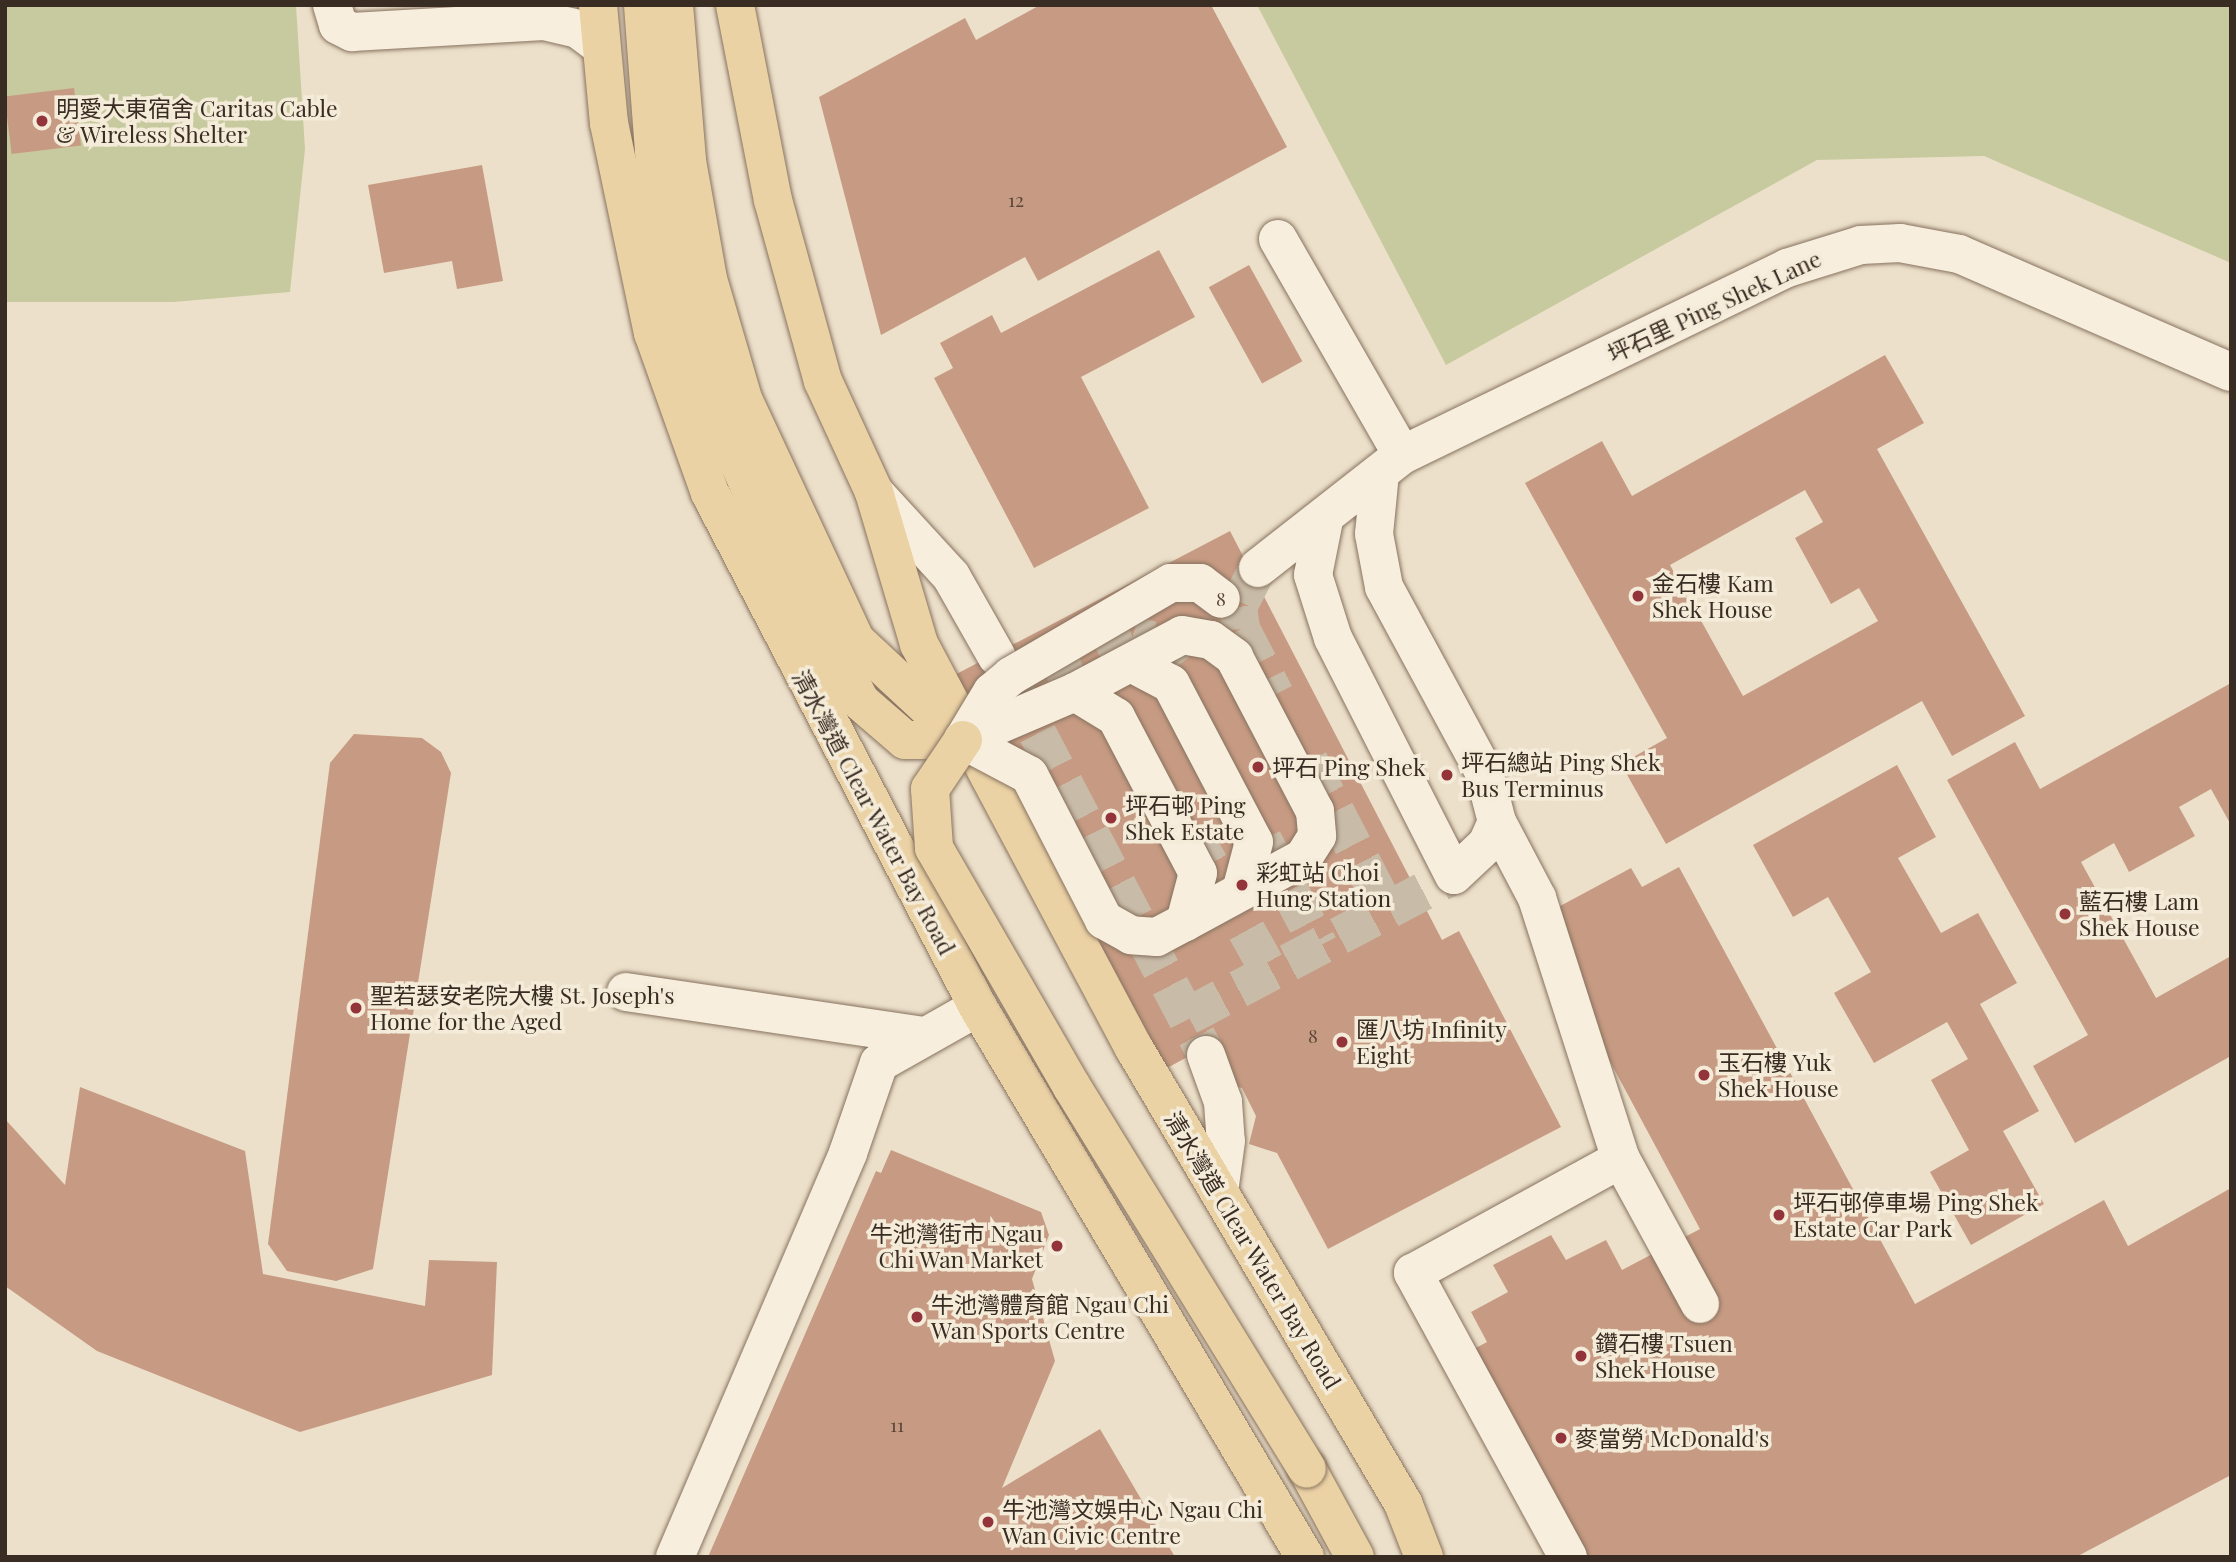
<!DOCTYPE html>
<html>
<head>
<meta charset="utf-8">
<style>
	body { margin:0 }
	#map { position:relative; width:2236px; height:1562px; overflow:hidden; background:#ece0ca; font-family:"Playfair Display","Noto Sans TC",serif }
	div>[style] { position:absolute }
	.green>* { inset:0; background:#c7ca9e }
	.building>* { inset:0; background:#c79b83; transform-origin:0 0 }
	.minor-tunnel>* { height:38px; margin-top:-19px; transform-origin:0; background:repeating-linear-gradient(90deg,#c8bca8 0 38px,transparent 0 57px) }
	.roads { filter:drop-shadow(0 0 2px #87725f) drop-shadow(0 0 2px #87725f) }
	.minor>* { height:38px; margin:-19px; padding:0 19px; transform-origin:19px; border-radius:19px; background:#f7eedd }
	.major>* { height:38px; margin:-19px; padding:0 19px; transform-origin:19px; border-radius:19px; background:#ebd2a5 }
	.bridges { filter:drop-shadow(0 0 2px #87725f) drop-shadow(0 0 2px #87725f) }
	.minor-bridge>* { height:38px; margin:-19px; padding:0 19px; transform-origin:19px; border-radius:19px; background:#f7eedd }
	.major-bridge>* { height:38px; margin:-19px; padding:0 19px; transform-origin:19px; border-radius:19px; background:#ebd2a5 }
	.dots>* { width:19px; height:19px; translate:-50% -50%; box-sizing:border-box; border:4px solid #f4ebd9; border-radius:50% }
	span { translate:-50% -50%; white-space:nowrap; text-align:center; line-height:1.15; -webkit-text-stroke:7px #f4ebd9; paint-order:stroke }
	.number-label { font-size:19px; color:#5c483a }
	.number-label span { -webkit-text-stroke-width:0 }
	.poi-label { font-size:23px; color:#392c22 }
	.left { translate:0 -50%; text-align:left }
	.right { translate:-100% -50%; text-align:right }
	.street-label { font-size:23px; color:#392c22 }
	.frame { position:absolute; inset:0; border:7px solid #392c22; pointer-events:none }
</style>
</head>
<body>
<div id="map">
	<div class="green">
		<i style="clip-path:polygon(5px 5px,296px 5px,305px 149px,290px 292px,173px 302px,5px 302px)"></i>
		<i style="clip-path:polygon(1257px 5px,2231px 5px,2231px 263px,1984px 156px,1817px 160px,1446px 365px)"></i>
	</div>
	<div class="building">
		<i style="clip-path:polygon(1040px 5px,1211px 5px,1287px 147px,1038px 281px,1025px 257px,881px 335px,819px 97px,965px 18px,976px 40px)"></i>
		<i style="left:74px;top:88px;width:58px;height:70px;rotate:83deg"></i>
		<i style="clip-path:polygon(482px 165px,503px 281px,457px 289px,452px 261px,384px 273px,368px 185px)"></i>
		<i style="clip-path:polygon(1159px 250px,1195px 317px,1081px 377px,1149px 508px,1034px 568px,934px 378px,953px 368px,940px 343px,992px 315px,1001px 333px)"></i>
		<i style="left:1249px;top:265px;width:110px;height:46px;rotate:61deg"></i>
		<i style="clip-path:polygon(evenodd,1885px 355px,1924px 423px,1877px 449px,2025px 716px,1952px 756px,1922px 701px,1666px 844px,1621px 764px,1667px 738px,1525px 483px,1602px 441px,1632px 496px,1885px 355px,1805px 490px,1823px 522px,1795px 538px,1831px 604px,1859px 588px,1878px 621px,1743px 696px,1670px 565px,1805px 490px)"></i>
		<i style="clip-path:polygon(1230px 531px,1442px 940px,1459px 931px,1561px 1127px,1328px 1249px,1277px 1153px,1249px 1144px,1256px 1116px,1242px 1088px,1215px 1081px,1217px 1041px,1156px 1074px,945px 680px)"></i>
		<i style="clip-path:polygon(2231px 683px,2231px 825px,2211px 789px,2179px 807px,2195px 836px,2129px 872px,2114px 843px,2081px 862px,2156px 998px,2231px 956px,2231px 1056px,2075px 1143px,2033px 1066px,2088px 1035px,1947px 780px,2015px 742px,2040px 789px)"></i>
		<i style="clip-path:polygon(354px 734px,422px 738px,441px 752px,451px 773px,373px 1269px,336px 1281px,287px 1271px,268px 1244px,330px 763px)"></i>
		<i style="clip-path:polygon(1897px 765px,1936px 837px,1898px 858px,1941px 933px,1978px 913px,2017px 983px,1980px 1004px,2039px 1111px,2003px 1131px,2044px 1204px,1971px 1245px,1930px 1172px,1969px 1150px,1931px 1080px,1968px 1059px,1947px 1022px,1874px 1063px,1834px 993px,1871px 972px,1828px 897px,1793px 917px,1753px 845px)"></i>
		<i style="clip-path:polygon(1679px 867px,1915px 1304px,2104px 1200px,2128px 1246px,2231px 1188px,2231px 1475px,2076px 1557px,1585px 1557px,1474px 1349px,1487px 1342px,1471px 1312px,1508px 1292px,1493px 1265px,1551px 1235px,1566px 1260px,1606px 1240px,1622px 1270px,1700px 1229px,1534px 920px,1631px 868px,1642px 887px)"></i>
		<i style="clip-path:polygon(80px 1087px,245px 1151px,263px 1274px,425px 1306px,429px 1260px,497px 1262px,492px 1375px,300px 1432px,97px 1351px,5px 1286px,5px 1119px,65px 1185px)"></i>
		<i style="clip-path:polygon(891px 1150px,1041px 1212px,1049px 1235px,1032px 1279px,1055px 1361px,1002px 1488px,1100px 1429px,1175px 1557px,708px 1557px,876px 1171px,881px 1173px)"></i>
	</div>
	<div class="minor-tunnel">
		<i style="left:1258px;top:568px;width:44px;rotate:117.1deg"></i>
		<i style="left:1238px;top:607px;width:22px;rotate:82deg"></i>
		<i style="left:1241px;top:629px;width:74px;rotate:62.7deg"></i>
		<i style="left:1045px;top:674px;width:96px;rotate:-23.9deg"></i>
		<i style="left:1133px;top:635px;width:19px;rotate:16deg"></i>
		<i style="left:1151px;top:640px;width:37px;rotate:52deg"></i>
		<i style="left:1011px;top:683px;width:420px;rotate:62.3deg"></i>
		<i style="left:1309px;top:761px;width:169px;rotate:62.5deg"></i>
		<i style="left:1191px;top:831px;width:160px;rotate:60.9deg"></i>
		<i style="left:1263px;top:840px;width:120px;rotate:62.2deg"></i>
		<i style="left:1188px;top:1016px;width:301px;rotate:-27.9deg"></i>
	</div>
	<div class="roads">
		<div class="minor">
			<i style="left:332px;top:5px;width:21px;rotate:73deg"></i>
			<i style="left:338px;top:25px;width:16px;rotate:27deg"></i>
			<i style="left:352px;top:32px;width:192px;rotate:-3.3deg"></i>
			<i style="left:544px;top:21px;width:35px;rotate:13deg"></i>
			<i style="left:578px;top:29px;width:26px;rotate:37deg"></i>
			<i style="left:1278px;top:239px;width:249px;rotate:60.1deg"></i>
			<i style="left:1380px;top:473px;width:61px;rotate:95.6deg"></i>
			<i style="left:1374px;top:534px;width:54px;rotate:79.3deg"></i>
			<i style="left:1384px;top:587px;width:210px;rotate:61.6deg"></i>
			<i style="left:1484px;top:772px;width:52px;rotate:75.4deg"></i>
			<i style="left:1497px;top:822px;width:86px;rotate:62.2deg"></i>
			<i style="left:1537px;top:898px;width:274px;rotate:72.2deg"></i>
			<i style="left:1621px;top:1159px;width:165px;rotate:61.4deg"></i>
			<i style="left:874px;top:492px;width:114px;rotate:47.5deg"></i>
			<i style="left:951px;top:576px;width:93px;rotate:60.4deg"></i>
			<i style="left:1324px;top:520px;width:56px;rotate:101.3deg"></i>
			<i style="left:1313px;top:575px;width:66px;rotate:72.4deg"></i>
			<i style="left:1333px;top:638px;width:266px;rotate:63deg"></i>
			<i style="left:1454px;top:875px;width:45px;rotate:-43.2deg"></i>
			<i style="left:1487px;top:844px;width:24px;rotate:-66deg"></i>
			<i style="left:1258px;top:568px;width:183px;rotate:-38.1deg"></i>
			<i style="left:1402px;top:455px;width:428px;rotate:-25.9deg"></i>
			<i style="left:1787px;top:268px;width:77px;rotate:-17.3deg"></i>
			<i style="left:1861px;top:245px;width:39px;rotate:-3deg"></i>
			<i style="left:1900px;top:243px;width:60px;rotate:10.6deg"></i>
			<i style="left:1959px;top:254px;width:296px;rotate:23.5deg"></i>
			<i style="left:626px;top:992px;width:301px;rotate:8.4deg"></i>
			<i style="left:1206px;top:1055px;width:50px;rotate:70.1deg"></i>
			<i style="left:1223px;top:1102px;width:39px;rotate:86deg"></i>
			<i style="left:1226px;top:1141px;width:51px;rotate:97.8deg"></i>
			<i style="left:675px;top:1557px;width:439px;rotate:-66.8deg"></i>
			<i style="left:848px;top:1153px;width:95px;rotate:-71deg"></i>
			<i style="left:879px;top:1063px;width:114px;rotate:-29.5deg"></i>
			<i style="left:1568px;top:1557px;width:324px;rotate:-118.6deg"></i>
			<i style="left:1413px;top:1273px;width:237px;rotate:-28.7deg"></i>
		</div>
		<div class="major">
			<i style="left:598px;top:5px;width:119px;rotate:84.7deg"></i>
			<i style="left:609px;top:123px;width:215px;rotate:78.2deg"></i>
			<i style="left:653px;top:333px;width:170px;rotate:70.4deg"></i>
			<i style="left:710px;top:493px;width:580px;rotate:62.46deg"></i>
			<i style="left:978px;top:1007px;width:640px;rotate:59.27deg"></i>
			<i style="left:643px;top:5px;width:158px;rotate:85.7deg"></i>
			<i style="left:655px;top:163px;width:125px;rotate:79.4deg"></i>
			<i style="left:678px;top:286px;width:127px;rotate:73.1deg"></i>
			<i style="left:715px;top:408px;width:128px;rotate:66.4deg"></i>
			<i style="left:766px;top:525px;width:201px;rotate:61.8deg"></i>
			<i style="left:861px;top:702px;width:58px;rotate:40.8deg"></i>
			<i style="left:905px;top:740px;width:58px"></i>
			<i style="left:674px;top:5px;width:157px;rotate:85.2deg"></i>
			<i style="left:687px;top:161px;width:120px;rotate:79.9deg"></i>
			<i style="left:708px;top:279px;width:125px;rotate:73.7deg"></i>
			<i style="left:743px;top:399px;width:267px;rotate:65deg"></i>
			<i style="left:856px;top:641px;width:134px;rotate:42.9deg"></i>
			<i style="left:735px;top:5px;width:199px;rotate:79deg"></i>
			<i style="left:773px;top:200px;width:188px;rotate:74.6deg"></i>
			<i style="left:823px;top:381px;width:122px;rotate:65.3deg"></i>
			<i style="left:874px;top:492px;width:159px;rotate:73.5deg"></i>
			<i style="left:919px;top:644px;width:458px;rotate:62deg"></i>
			<i style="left:1134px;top:1048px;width:529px;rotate:59.41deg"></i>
			<i style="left:1403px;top:1503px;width:58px;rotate:68.7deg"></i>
			<i style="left:1307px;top:1469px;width:100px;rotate:61.4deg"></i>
		</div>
	</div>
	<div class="bridges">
		<div class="minor-bridge">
			<i style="left:1182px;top:635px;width:29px;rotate:10deg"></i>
			<i style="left:1211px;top:640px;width:29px;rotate:36deg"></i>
			<i style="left:1234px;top:657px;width:174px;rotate:62.3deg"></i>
			<i style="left:1315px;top:811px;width:25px;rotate:85deg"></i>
			<i style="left:1317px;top:836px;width:26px;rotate:122deg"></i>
			<i style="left:1303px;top:858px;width:134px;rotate:151.5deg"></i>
			<i style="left:1185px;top:922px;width:32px;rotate:152deg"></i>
			<i style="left:1157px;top:937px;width:26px;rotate:-176deg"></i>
			<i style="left:1131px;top:935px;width:31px;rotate:-151deg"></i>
			<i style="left:1104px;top:920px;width:163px;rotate:-117.3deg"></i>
			<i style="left:1029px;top:775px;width:75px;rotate:-152.1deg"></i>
			<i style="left:963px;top:740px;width:122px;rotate:-23.2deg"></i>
			<i style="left:1075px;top:692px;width:121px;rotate:-28deg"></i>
			<i style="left:1131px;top:663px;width:45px;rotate:27.7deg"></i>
			<i style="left:1171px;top:684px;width:178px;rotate:62.3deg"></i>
			<i style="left:1254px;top:842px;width:51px;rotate:104.9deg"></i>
			<i style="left:1075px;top:692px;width:48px;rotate:31.4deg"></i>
			<i style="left:1116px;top:717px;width:176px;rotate:62.3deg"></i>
			<i style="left:1198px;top:873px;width:51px;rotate:104.9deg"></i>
			<i style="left:963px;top:740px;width:56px;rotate:-58.9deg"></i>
			<i style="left:992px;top:692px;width:25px;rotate:-40deg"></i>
			<i style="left:1011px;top:676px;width:185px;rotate:-30.2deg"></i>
			<i style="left:1171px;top:583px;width:29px"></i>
			<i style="left:1200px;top:583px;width:26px;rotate:37deg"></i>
		</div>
		<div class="major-bridge">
			<i style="left:963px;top:740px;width:59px;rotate:124deg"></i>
			<i style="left:930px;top:789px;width:59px;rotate:86.1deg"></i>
			<i style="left:934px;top:848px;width:276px;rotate:60deg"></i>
			<i style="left:1072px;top:1087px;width:448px;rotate:58.4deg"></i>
		</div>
	</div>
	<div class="dots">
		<i style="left:42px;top:121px;background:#92343a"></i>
		<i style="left:1638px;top:596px;background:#92343a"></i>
		<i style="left:1258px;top:767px;background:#92343a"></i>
		<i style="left:1447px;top:775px;background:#92343a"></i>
		<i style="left:1111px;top:818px;background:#92343a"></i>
		<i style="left:1242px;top:885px;background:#92343a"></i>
		<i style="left:2065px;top:914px;background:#92343a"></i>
		<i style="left:356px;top:1008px;background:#92343a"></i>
		<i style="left:1342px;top:1042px;background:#92343a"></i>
		<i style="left:1704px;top:1075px;background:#92343a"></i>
		<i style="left:1779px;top:1215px;background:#92343a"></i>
		<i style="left:1057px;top:1246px;background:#92343a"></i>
		<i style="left:917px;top:1317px;background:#92343a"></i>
		<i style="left:1581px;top:1356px;background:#92343a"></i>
		<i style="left:1561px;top:1438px;background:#92343a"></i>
		<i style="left:988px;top:1522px;background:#92343a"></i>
	</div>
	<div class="number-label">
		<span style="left:1016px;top:200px">12</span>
		<span style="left:1221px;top:599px">8</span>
		<span style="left:1313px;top:1036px">8</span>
		<span style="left:897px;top:1425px">11</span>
	</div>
	<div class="poi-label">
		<span class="left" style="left:56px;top:121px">明愛大東宿舍 Caritas Cable<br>&amp; Wireless Shelter</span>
		<span class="left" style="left:1652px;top:596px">金石樓 Kam<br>Shek House</span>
		<span class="left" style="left:1461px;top:775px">坪石總站 Ping Shek<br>Bus Terminus</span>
		<span class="left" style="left:1272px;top:767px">坪石 Ping Shek</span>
		<span class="left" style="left:1125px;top:818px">坪石邨 Ping<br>Shek Estate</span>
		<span class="left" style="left:1256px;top:885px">彩虹站 Choi<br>Hung Station</span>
		<span class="left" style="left:2079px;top:914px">藍石樓 Lam<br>Shek House</span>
		<span class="left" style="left:370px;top:1008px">聖若瑟安老院大樓 St. Joseph's<br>Home for the Aged</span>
		<span class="left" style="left:1356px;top:1042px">匯八坊 Infinity<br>Eight</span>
		<span class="left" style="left:1718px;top:1075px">玉石樓 Yuk<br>Shek House</span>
		<span class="left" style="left:1793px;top:1215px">坪石邨停車場 Ping Shek<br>Estate Car Park</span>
		<span class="right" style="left:1043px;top:1246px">牛池灣街市 Ngau<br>Chi Wan Market</span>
		<span class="left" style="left:931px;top:1317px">牛池灣體育館 Ngau Chi<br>Wan Sports Centre</span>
		<span class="left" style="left:1595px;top:1356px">鑽石樓 Tsuen<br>Shek House</span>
		<span class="left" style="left:1575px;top:1438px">麥當勞 McDonald's</span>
		<span class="left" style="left:1002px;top:1522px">牛池灣文娛中心 Ngau Chi<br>Wan Civic Centre</span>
	</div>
	<div class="street-label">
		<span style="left:1714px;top:306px;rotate:-25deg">坪石里 Ping Shek Lane</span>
		<span style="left:874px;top:812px;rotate:62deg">清水灣道 Clear Water Bay Road</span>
		<span style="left:1253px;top:1250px;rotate:59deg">清水灣道 Clear Water Bay Road</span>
	</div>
	<div class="frame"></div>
</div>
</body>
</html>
